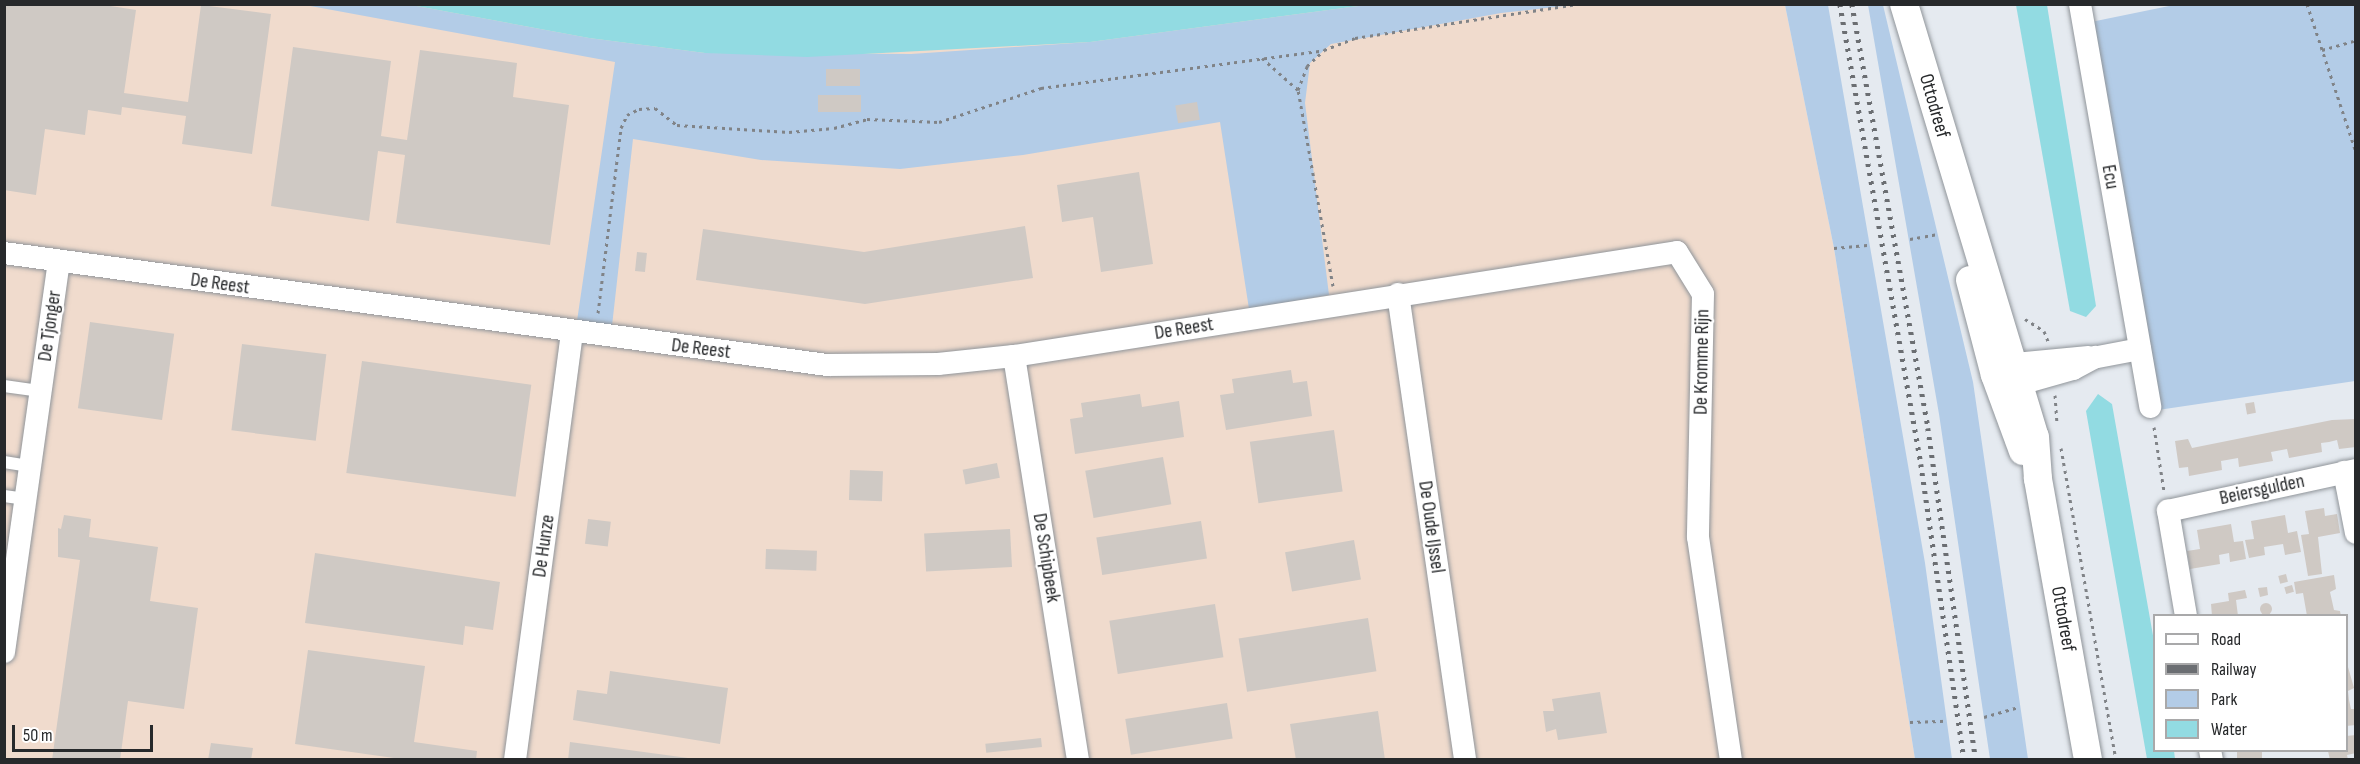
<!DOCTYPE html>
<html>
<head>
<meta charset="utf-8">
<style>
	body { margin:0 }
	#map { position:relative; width:2360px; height:764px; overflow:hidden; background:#e5eaf0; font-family:"Sofia Sans Condensed",sans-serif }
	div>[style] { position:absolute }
	.industrial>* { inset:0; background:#f0dbcd }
	.green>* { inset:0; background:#b3cce7 }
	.water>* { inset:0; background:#92dbe2 }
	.building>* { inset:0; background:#cfc9c4; transform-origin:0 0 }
	.round { border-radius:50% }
	.path>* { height:3px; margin-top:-1.5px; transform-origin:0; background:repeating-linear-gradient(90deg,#808387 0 3px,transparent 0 7.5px) }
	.roads { filter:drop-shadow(0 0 2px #90959a) drop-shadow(0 0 2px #90959a) }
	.service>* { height:12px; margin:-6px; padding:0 6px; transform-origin:6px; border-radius:6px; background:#fff }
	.minor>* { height:22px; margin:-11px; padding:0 11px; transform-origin:11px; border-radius:11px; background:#fff }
	.tertiary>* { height:28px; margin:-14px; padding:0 14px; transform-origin:14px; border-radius:14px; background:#fff }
	.rail>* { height:4.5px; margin-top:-2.25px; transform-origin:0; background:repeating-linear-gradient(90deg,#6b6e72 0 3px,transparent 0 9px) }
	span { translate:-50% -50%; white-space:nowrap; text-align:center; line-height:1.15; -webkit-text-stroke:4.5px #fff; paint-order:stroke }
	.street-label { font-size:20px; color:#27292b }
	.frame { position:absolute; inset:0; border:6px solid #27292b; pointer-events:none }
	.legend { position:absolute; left:2153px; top:614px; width:195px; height:138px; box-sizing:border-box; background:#fff; border:2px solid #a9a9aa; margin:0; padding:8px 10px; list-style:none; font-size:18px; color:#27292b }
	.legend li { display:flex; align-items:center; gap:12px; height:30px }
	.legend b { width:30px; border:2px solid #a9a9aa }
	.scale { position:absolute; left:12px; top:725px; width:141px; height:27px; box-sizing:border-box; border:3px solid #27292b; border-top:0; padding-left:8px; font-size:18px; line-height:21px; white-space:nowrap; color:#27292b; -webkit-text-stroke:4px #fff; paint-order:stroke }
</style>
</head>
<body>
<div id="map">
	<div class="industrial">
		<i style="clip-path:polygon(4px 5px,1785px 5px,1834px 248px,1915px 759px,5px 759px)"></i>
	</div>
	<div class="green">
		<i style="clip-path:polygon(305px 5px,411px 5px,589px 38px,705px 53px,911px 54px,1090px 42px,1366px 5px,1574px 5px,1501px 13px,1331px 44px,1310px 63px,1305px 103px,1329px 295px,1249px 309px,1220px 122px,1023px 155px,900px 169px,761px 160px,633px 139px,612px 326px,577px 321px,615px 62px)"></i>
		<i style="clip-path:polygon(1785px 5px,1828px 5px,1925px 563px,1952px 759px,1915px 759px,1834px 248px)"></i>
		<i style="clip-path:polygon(1868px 5px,1883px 5px,1973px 382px,2028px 759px,1990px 759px,1939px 414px)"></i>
		<i style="clip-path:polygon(2174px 5px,2355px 5px,2355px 381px,2158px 410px,2091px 22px)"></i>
	</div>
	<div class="water">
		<i style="clip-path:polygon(411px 5px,1366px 5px,1090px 42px,807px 57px,705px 53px,589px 38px)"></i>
		<i style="clip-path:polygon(2016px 5px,2047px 5px,2096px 306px,2086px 317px,2070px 311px)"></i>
		<i style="clip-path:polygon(2098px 394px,2112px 404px,2154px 641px,2154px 750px,2174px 751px,2175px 759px,2147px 759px,2086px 411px)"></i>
	</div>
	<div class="building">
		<i style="clip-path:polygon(4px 4px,98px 4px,136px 10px,124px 93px,188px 102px,201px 5px,271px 14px,252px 154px,182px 144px,186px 116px,122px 107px,121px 115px,88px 110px,85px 135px,45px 129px,36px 195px,4px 190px)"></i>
		<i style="clip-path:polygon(293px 47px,391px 61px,381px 136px,407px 140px,420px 50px,517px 63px,513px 97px,569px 105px,550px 245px,396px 223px,405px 155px,378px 151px,369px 221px,271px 206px)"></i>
		<i style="left:826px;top:69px;width:34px;height:17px"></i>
		<i style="left:818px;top:95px;width:43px;height:17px"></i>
		<i style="left:1197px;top:102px;width:18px;height:22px;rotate:81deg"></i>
		<i style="clip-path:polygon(1139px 172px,1153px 264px,1101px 272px,1093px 217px,1062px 222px,1057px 185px)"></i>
		<i style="clip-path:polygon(1025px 226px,1033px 278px,865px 304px,696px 280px,703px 229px,864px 252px)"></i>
		<i style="left:637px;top:252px;width:10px;height:19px;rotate:6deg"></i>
		<i style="left:90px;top:322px;width:85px;height:87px;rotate:8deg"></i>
		<i style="left:242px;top:344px;width:85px;height:87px;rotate:7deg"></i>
		<i style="left:362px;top:361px;width:171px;height:113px;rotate:8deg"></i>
		<i style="clip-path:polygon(1291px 370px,1293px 383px,1307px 381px,1312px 416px,1226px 430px,1220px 395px,1234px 393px,1232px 379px)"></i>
		<i style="clip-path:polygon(1140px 394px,1142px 407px,1179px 401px,1184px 437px,1075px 454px,1070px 419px,1083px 417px,1081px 403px)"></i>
		<i style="left:2254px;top:402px;width:11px;height:9px;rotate:80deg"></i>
		<i style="clip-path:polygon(2356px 419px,2356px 447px,2339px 449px,2337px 440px,2329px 442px,2321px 443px,2322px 452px,2289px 458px,2287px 449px,2271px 452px,2273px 461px,2239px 467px,2238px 458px,2221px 461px,2222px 470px,2189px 476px,2188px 467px,2179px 468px,2175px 441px,2188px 439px,2192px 448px,2332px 420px)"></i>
		<i style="left:1334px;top:430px;width:62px;height:85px;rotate:82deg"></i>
		<i style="left:1163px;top:457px;width:48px;height:79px;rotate:80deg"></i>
		<i style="left:997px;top:463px;width:15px;height:35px;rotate:79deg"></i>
		<i style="left:850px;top:470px;width:33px;height:30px;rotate:2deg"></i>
		<i style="clip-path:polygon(2324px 508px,2325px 516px,2337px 514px,2340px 533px,2318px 537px,2322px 574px,2308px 576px,2301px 535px,2309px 534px,2305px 511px)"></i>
		<i style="clip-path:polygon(64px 515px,91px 519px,89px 537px,158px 547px,150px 601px,198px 608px,184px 709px,128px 701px,120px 760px,52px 760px,80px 560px,58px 557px,58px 528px,61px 529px)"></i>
		<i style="clip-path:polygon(2285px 515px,2288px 533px,2297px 531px,2301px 552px,2285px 555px,2283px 544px,2264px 547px,2265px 555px,2249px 558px,2245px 540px,2254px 539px,2251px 521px)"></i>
		<i style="left:588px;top:519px;width:23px;height:25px;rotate:7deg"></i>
		<i style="left:1201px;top:521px;width:38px;height:106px;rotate:81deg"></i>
		<i style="clip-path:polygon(2231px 524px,2234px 542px,2243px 541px,2246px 559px,2230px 562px,2229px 553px,2219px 555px,2220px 564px,2190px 569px,2187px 551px,2200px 549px,2197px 530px)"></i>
		<i style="left:1010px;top:529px;width:38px;height:86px;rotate:87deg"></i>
		<i style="left:1354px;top:540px;width:40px;height:70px;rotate:80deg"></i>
		<i style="left:766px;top:549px;width:51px;height:20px;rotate:2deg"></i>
		<i style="clip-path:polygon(315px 553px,500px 582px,493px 630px,465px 626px,463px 645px,305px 623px)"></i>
		<i style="left:2286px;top:574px;width:8px;height:8px;rotate:76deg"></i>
		<i style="clip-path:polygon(2334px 575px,2336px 589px,2330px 592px,2334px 610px,2340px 611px,2341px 616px,2307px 616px,2303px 593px,2296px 594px,2294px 582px)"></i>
		<i style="left:2292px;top:585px;width:7px;height:8px;rotate:74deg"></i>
		<i style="clip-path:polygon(2267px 587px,2268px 595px,2260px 597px,2258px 588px)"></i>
		<i style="clip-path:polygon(2245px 590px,2247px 598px,2236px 600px,2238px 616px,2212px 616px,2211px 604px,2229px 601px,2228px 593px)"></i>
		<i class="round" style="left:2260px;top:603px;width:12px;height:12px"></i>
		<i style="left:1215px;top:604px;width:54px;height:107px;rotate:81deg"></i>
		<i style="left:1368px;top:618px;width:54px;height:131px;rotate:81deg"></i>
		<i style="clip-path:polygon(308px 650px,425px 666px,414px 742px,477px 751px,476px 760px,408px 760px,295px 744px)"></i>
		<i style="clip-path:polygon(2346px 660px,2354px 688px,2348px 691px,2349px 700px,2351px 709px,2356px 709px,2356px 725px,2346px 726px)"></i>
		<i style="clip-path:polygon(610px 671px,728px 688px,720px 744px,573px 720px,577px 690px,607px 694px)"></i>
		<i style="clip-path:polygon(1600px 692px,1607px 733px,1558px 740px,1556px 729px,1546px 732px,1543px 711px,1554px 711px,1552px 699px)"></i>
		<i style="left:1227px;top:703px;width:36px;height:103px;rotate:81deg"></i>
		<i style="clip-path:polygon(1378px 711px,1385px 760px,1296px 760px,1290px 724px)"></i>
		<i style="clip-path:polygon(2356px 735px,2356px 753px,2347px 755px,2348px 760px,2330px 760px,2328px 751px,2346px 750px,2346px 736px)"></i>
		<i style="left:1041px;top:738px;width:9px;height:56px;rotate:84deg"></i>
		<i style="clip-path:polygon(570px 742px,688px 758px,688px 760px,568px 760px)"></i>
		<i style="clip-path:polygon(211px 743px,253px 748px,251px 760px,208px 760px)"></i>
		<i style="left:2237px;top:750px;width:25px;height:10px"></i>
	</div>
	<div class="path">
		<i style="left:2307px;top:4px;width:156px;rotate:71.7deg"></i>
		<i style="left:2322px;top:50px;width:35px;rotate:-16deg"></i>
		<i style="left:1262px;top:58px;width:48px;rotate:41.6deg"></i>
		<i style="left:1910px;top:239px;width:27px;rotate:-10deg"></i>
		<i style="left:1834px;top:248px;width:36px;rotate:-5deg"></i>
		<i style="left:1333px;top:286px;width:199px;rotate:-100.1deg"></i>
		<i style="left:1298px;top:90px;width:26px;rotate:-69deg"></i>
		<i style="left:1307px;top:66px;width:23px;rotate:-43deg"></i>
		<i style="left:1324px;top:50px;width:33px;rotate:-21deg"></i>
		<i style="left:1355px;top:38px;width:225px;rotate:-8.7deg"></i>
		<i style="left:598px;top:313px;width:186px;rotate:-82.9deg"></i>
		<i style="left:621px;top:128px;width:14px;rotate:-65deg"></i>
		<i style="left:627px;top:115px;width:13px;rotate:-27deg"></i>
		<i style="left:639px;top:109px;width:16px;rotate:-4deg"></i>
		<i style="left:655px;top:108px;width:28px;rotate:38deg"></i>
		<i style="left:677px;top:125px;width:112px;rotate:3.6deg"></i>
		<i style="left:789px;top:132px;width:45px;rotate:-5.1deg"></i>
		<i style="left:834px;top:128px;width:34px;rotate:-15deg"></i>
		<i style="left:867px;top:119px;width:72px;rotate:2.4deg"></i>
		<i style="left:939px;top:122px;width:108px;rotate:-18.4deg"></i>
		<i style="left:1041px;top:88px;width:286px;rotate:-7.6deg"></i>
		<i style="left:2025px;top:319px;width:22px;rotate:32deg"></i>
		<i style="left:2044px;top:331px;width:11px;rotate:68deg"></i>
		<i style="left:2055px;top:395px;width:29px;rotate:86deg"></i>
		<i style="left:2154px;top:427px;width:65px;rotate:81.1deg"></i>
		<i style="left:2061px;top:448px;width:317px;rotate:80deg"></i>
		<i style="left:1984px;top:717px;width:37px;rotate:-16deg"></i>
		<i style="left:1910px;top:722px;width:37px;rotate:-2deg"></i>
	</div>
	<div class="roads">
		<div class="service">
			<i style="left:4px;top:386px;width:37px;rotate:8deg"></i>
			<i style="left:4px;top:462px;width:26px;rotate:9deg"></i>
			<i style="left:4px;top:496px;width:22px;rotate:8deg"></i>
		</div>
		<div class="minor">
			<i style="left:2080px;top:4px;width:409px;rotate:80.1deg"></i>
			<i style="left:4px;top:253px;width:831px;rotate:7.75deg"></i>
			<i style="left:827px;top:365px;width:111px;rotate:-0.5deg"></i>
			<i style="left:938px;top:364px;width:76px;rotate:-6deg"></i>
			<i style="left:1014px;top:356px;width:671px;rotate:-8.91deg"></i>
			<i style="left:1677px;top:252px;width:49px;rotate:58.2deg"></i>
			<i style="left:1703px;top:294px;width:243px;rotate:91.2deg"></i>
			<i style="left:1698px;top:537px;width:225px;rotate:81.6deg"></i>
			<i style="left:1398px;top:294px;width:471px;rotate:81.8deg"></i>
			<i style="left:1014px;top:356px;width:409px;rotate:81deg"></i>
			<i style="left:2082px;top:360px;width:59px;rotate:-10.7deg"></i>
			<i style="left:1999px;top:373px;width:18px;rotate:-29deg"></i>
			<i style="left:2015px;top:364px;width:74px;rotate:-5.4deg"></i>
			<i style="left:2005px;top:379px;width:16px;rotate:18deg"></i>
			<i style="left:2020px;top:384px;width:55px;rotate:-15.8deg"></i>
			<i style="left:2073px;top:369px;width:26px;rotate:-28deg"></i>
			<i style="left:2344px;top:472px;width:62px;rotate:78.9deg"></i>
			<i style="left:2186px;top:616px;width:107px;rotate:-99.7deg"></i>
			<i style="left:2168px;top:511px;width:192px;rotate:-12.3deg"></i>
			<i style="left:4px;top:652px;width:395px;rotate:-82deg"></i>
			<i style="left:2210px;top:750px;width:10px;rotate:79deg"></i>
			<i style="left:515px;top:760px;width:431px;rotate:-82.4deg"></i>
		</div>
		<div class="tertiary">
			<i style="left:1904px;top:4px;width:452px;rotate:73.2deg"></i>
			<i style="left:2035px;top:437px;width:42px;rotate:85.9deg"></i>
			<i style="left:2038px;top:479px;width:285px;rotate:79.9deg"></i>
			<i style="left:1970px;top:280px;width:98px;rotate:75.3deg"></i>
			<i style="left:1995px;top:375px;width:81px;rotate:69.8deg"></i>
		</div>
	</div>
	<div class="rail">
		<i style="left:1840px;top:4px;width:467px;rotate:80deg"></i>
		<i style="left:1921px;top:464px;width:299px;rotate:81.7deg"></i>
		<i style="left:1852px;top:4px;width:431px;rotate:79.8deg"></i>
		<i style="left:1928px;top:428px;width:335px;rotate:81.8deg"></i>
	</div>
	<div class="street-label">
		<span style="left:1934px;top:106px;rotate:74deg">Ottodreef</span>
		<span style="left:2110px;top:177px;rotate:80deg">Ecu</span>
		<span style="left:220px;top:284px;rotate:8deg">De Reest</span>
		<span style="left:50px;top:326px;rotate:-82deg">De Tjonger</span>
		<span style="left:1184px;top:329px;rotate:-9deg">De Reest</span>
		<span style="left:701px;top:349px;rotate:7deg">De Reest</span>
		<span style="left:1702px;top:362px;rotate:-89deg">De Kromme Rijn</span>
		<span style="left:2262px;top:490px;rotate:-12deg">Beiersgulden</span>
		<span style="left:1431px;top:527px;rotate:82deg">De Oude IJssel</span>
		<span style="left:544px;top:546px;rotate:-82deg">De Hunze</span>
		<span style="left:1046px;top:558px;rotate:81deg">De Schipbeek</span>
		<span style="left:2063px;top:619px;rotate:80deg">Ottodreef</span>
	</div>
	<div class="frame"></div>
	<ul class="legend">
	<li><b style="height:8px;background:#fff"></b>Road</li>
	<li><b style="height:8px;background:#6b6e72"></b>Railway</li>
	<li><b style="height:16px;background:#b3cce7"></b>Park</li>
	<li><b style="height:16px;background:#92dbe2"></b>Water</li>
	</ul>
	<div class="scale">50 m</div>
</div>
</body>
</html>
